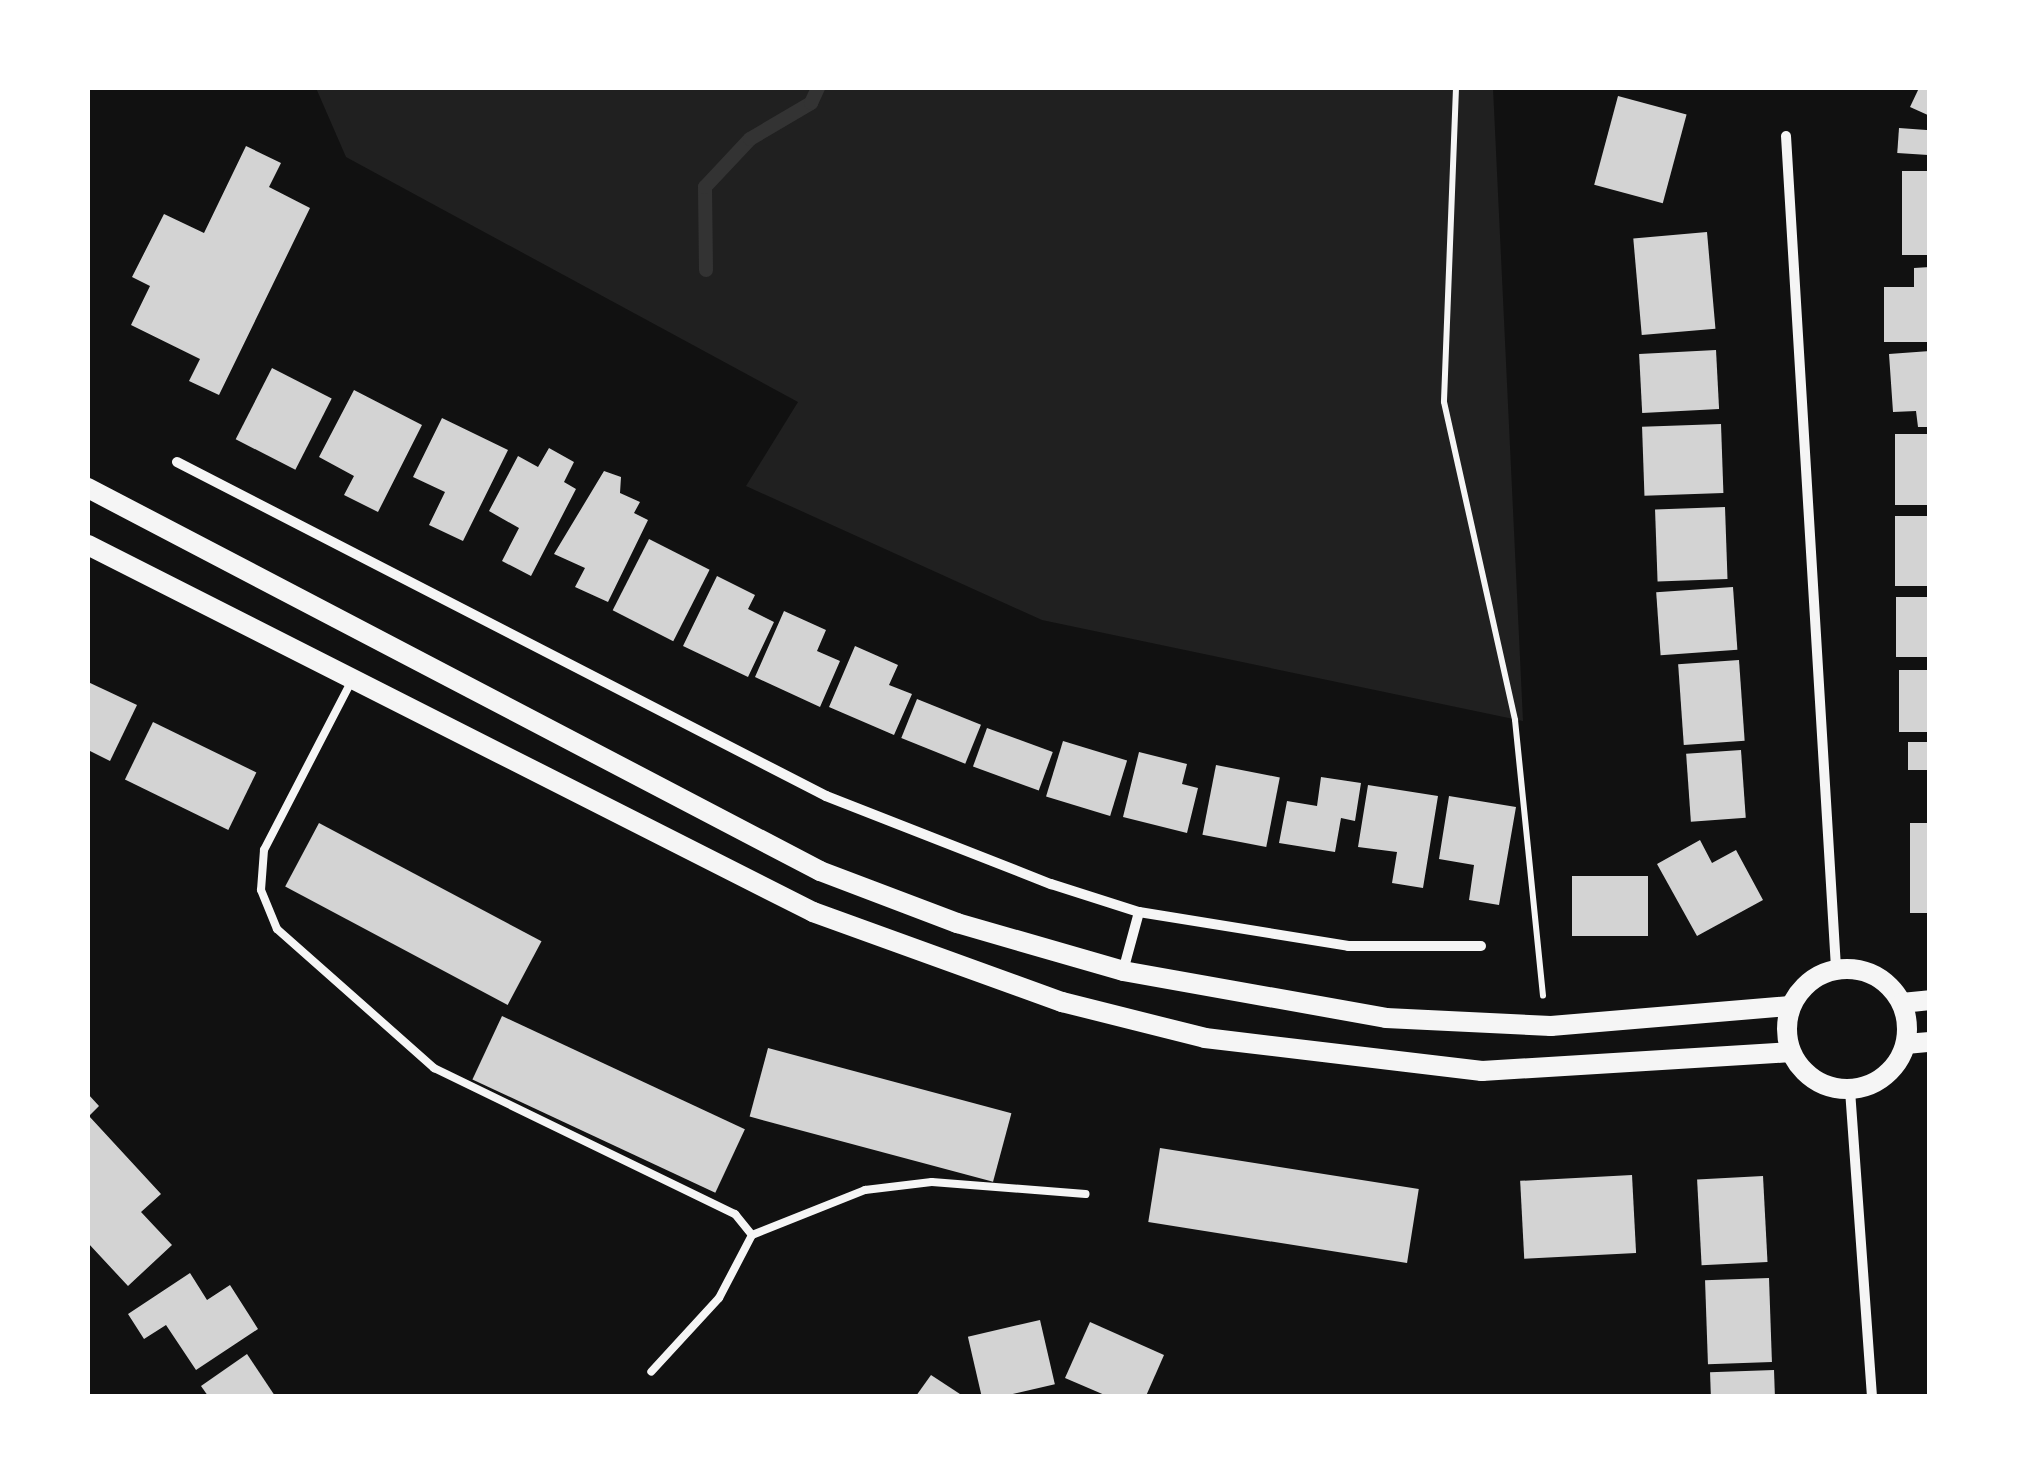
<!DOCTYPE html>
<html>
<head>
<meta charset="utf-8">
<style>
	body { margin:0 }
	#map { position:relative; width:2017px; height:1484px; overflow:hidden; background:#111; font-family:"Roboto Condensed",sans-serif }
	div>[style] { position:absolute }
	.green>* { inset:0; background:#202020 }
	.stream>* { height:14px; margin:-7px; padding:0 7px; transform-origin:7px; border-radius:7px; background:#333 }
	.building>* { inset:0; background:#d3d3d3; transform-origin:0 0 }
	.path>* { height:6px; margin:-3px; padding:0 3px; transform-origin:3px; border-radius:3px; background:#f5f5f5 }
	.service>* { height:8px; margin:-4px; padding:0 4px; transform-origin:4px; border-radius:4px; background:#f5f5f5 }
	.minor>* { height:10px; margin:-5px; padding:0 5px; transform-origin:5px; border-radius:5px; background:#f5f5f5 }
	.secondary>* { height:20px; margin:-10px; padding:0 10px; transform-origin:10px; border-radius:10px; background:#f5f5f5 }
	.secondary>.ring { margin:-10px; padding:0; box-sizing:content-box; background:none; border:20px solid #f5f5f5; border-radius:50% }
	span { translate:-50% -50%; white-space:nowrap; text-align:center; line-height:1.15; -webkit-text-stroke:9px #fff; paint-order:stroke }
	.frame { position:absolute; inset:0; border:90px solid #fff; pointer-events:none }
</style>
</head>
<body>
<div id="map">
	<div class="green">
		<i style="clip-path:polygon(316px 88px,1493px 88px,1523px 721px,1042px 620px,746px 486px,798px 402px,346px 157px)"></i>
	</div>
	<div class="stream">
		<i style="left:706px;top:270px;width:83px;rotate:-90.7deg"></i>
		<i style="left:705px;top:187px;width:66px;rotate:-46.8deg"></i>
		<i style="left:750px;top:139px;width:71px;rotate:-30.5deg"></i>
		<i style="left:811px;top:103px;width:17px;rotate:-65deg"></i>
	</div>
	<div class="building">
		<i style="clip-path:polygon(1919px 88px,1930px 88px,1930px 116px,1910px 107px)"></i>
		<i style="left:1618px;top:96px;width:71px;height:92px;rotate:15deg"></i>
		<i style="left:1899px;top:128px;width:31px;height:25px;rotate:4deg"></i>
		<i style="clip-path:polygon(246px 146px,281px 163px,269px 187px,310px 208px,219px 395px,189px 381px,200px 359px,131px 325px,150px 286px,132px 277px,164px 214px,204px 233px)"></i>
		<i style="left:1902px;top:171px;width:28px;height:84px"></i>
		<i style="left:1707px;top:232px;width:97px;height:74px;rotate:85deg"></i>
		<i style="clip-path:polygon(1930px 267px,1930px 342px,1884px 342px,1884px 287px,1914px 287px,1914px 268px)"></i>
		<i style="left:1716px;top:350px;width:59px;height:77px;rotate:87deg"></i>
		<i style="clip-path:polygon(1930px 351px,1930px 427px,1918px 427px,1916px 411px,1893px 412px,1889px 354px)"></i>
		<i style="left:272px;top:368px;width:67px;height:80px;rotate:27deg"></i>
		<i style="clip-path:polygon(354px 390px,422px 425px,378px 512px,344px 495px,354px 476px,319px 457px)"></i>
		<i style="clip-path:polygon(442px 418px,508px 450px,463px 541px,429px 525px,445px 492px,413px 477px)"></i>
		<i style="left:1721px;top:424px;width:69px;height:79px;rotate:88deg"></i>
		<i style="left:1930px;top:434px;width:71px;height:35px;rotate:90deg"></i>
		<i style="clip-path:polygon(549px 448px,574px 462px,564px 482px,576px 489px,531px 576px,502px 561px,519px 528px,489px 511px,518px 456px,538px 467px)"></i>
		<i style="clip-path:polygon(604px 471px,621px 477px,620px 493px,640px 502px,634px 513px,648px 520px,608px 602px,575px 587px,585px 568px,554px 554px)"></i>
		<i style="left:1725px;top:507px;width:72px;height:70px;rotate:88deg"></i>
		<i style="left:1930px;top:516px;width:70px;height:35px;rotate:90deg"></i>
		<i style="left:649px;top:539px;width:68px;height:80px;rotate:27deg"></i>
		<i style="clip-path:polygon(717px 576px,755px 595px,748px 609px,774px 622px,748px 677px,683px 646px)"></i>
		<i style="left:1733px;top:587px;width:63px;height:77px;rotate:86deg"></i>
		<i style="left:1930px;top:597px;width:60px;height:34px;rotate:90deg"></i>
		<i style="clip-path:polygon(784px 611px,826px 630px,817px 651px,840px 661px,820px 707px,755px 677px)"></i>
		<i style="clip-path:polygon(855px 646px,898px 665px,889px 685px,912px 694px,894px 735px,829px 707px)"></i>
		<i style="left:1739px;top:660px;width:81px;height:61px;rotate:86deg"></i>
		<i style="left:1930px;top:670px;width:62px;height:31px;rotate:90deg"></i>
		<i style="clip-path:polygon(88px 682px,137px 705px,110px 761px,88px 750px)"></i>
		<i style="left:917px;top:699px;width:69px;height:42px;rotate:22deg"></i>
		<i style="left:153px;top:722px;width:115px;height:64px;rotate:26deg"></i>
		<i style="left:987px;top:728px;width:70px;height:41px;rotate:20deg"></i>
		<i style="left:1063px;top:741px;width:67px;height:58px;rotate:17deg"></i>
		<i style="left:1930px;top:742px;width:28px;height:22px;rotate:90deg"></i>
		<i style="left:1741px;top:750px;width:68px;height:55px;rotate:86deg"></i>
		<i style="clip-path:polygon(1139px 752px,1187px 764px,1182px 784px,1198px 788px,1187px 833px,1123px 817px)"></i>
		<i style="left:1216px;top:765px;width:65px;height:71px;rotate:11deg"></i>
		<i style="clip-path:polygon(1321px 777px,1361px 783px,1355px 821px,1341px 818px,1335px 852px,1279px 843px,1287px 801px,1317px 806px)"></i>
		<i style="clip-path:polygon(1368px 785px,1438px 796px,1423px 888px,1392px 883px,1397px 852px,1358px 847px)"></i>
		<i style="clip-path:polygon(1449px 796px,1516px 807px,1499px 905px,1469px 900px,1474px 865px,1439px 859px)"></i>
		<i style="left:319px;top:823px;width:252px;height:72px;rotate:28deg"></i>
		<i style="left:1910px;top:823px;width:20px;height:90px"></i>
		<i style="clip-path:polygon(1700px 840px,1712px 863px,1736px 850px,1763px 900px,1697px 936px,1657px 864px)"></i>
		<i style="left:1572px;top:876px;width:76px;height:60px"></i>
		<i style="left:502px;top:1016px;width:268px;height:70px;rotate:25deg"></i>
		<i style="left:768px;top:1048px;width:252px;height:71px;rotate:15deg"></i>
		<i style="clip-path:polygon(88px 1094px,99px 1106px,89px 1116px,161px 1194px,141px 1212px,172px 1245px,128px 1286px,88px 1243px)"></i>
		<i style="left:1160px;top:1148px;width:262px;height:75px;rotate:9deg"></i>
		<i style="left:1632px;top:1175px;width:78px;height:112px;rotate:87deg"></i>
		<i style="left:1763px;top:1176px;width:86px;height:66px;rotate:87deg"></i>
		<i style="clip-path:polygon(190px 1273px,207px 1300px,230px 1285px,258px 1329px,196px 1370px,166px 1325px,144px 1339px,128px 1314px)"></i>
		<i style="left:1769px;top:1278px;width:84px;height:64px;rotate:88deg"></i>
		<i style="left:1040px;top:1320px;width:66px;height:74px;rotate:77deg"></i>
		<i style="clip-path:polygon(1090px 1322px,1164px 1355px,1146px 1396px,1107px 1396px,1065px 1378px)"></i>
		<i style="clip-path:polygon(247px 1354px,275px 1396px,208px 1396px,201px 1386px)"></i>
		<i style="left:1774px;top:1370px;width:26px;height:64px;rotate:88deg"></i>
		<i style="clip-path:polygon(931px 1375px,963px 1396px,916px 1396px)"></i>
	</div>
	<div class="path">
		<i style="left:1456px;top:88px;width:314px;rotate:92.2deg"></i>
		<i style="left:1444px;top:402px;width:326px;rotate:77.4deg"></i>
		<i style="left:1515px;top:720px;width:277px;rotate:84.2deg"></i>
	</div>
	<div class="service">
		<i style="left:351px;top:682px;width:189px;rotate:117.4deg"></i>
		<i style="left:264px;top:850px;width:40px;rotate:94.3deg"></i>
		<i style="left:261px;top:890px;width:42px;rotate:67.7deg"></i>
		<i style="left:277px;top:929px;width:210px;rotate:41.5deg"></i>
		<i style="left:434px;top:1068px;width:335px;rotate:25.9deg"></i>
		<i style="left:735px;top:1214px;width:27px;rotate:51deg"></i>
		<i style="left:752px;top:1235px;width:71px;rotate:117.6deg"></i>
		<i style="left:719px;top:1298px;width:100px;rotate:132.6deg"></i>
		<i style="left:752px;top:1235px;width:122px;rotate:-21.7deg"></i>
		<i style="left:865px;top:1190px;width:67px;rotate:-6.8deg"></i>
		<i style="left:932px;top:1182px;width:154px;rotate:4.5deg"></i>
	</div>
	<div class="minor">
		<i style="left:1786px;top:136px;width:834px;rotate:86.56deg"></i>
		<i style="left:177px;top:462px;width:730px;rotate:27.23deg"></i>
		<i style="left:826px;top:796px;width:242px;rotate:21.4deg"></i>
		<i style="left:1051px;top:884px;width:92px;rotate:17.7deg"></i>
		<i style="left:1139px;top:912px;width:212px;rotate:9.2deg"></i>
		<i style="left:1348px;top:946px;width:133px"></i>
		<i style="left:1123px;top:971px;width:61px;rotate:-74.8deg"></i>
		<i style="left:1850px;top:1090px;width:307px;rotate:85.9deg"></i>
	</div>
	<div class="secondary">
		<i style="left:88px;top:488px;width:826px;rotate:27.62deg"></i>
		<i style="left:820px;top:871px;width:147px;rotate:20.8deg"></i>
		<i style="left:957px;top:923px;width:173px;rotate:16.1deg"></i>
		<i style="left:1123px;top:971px;width:267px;rotate:10.1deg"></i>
		<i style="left:1386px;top:1018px;width:165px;rotate:2.8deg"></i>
		<i style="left:1551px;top:1026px;width:240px;rotate:-4.8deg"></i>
		<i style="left:88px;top:545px;width:813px;rotate:26.85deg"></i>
		<i style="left:813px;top:912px;width:265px;rotate:19.9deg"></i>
		<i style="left:1062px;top:1002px;width:147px;rotate:14.1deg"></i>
		<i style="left:1205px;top:1038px;width:279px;rotate:6.8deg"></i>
		<i style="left:1482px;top:1071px;width:309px;rotate:-3.5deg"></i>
		<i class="ring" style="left:1787px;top:969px;width:100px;height:100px"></i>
		<i style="left:1902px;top:1003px;width:28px;rotate:-6deg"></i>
		<i style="left:1906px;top:1044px;width:24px;rotate:-5deg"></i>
	</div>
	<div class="frame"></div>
</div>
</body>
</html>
